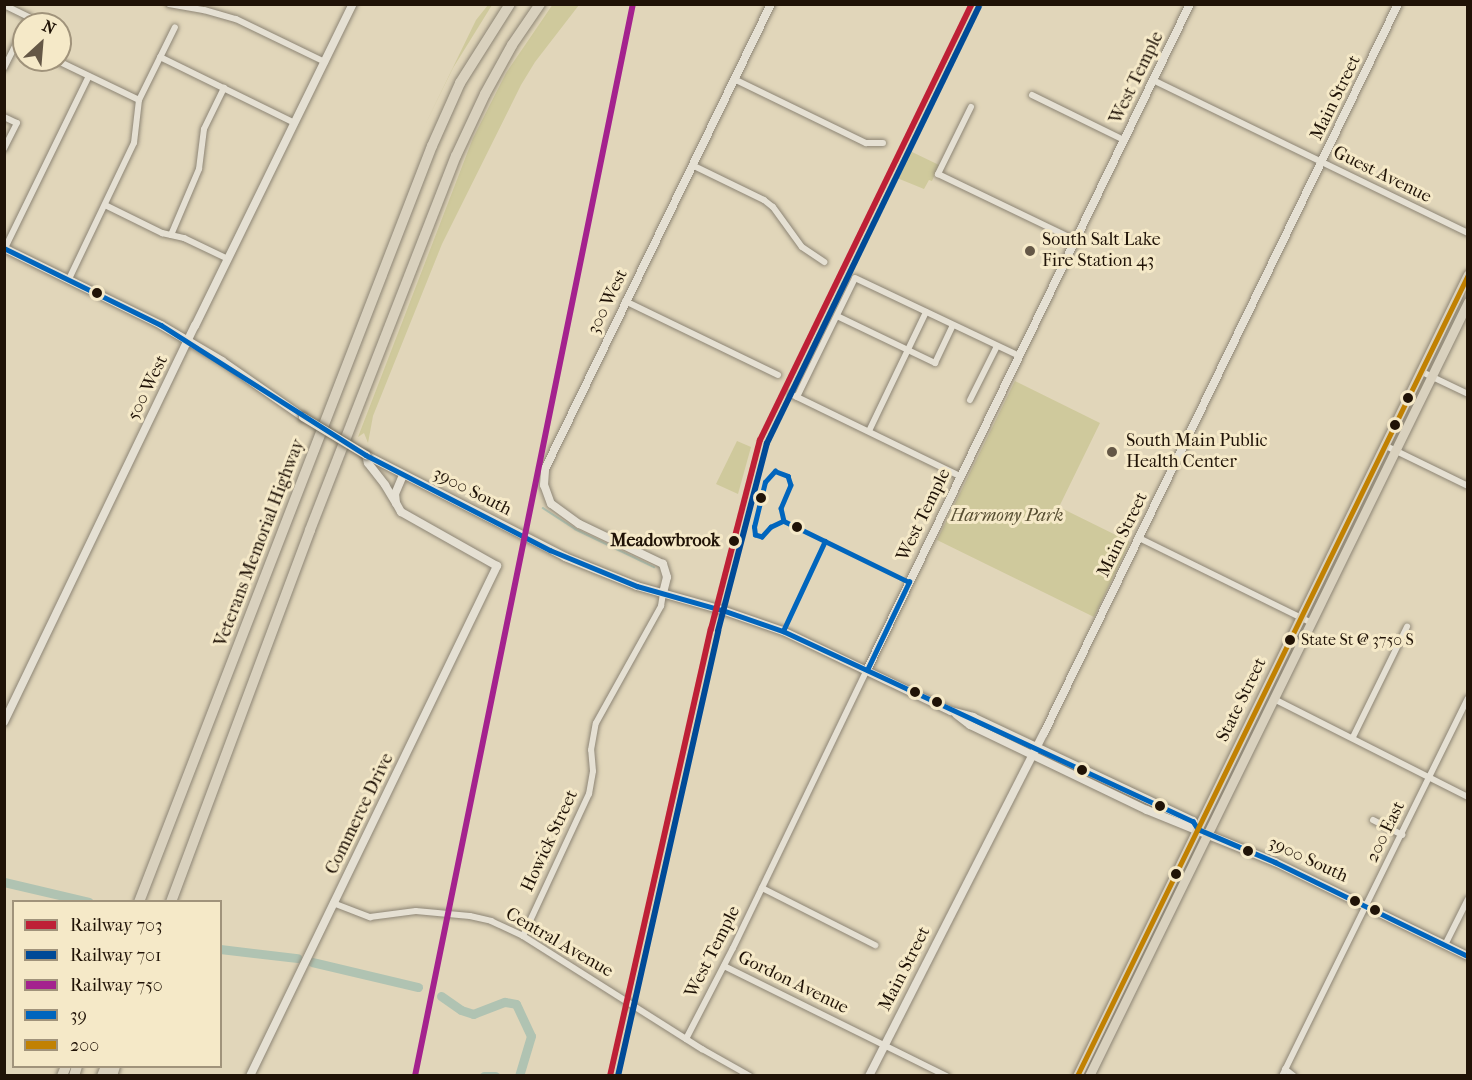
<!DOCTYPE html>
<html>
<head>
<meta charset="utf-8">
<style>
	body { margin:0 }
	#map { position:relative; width:1472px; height:1080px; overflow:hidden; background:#e1d6ba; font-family:"IM FELL French Canon",serif }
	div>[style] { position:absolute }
	.green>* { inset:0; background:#cfc99c }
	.stream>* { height:1.5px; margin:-0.75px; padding:0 0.75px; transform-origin:0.75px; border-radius:0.75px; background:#b0c3b2 }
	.river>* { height:9px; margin:-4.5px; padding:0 4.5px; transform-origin:4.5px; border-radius:4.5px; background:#b0c3b2 }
	.roads { filter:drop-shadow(0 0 2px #8d8575) drop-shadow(0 0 2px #8d8575) }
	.minor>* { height:6px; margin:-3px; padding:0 3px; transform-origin:3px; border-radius:3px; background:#e5e0d3 }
	.tertiary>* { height:8px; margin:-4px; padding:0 4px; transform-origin:4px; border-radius:4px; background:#e5e0d3 }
	.secondary>* { height:8px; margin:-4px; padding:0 4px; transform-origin:4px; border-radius:4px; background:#e5e0d3 }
	.primary>* { height:9px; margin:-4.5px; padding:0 4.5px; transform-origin:4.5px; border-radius:4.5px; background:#d9d1be }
	.motorway>* { height:10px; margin:-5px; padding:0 5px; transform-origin:5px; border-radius:5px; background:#d9d1be }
	.bridges { filter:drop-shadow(0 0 2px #726b5c) drop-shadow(0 0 2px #726b5c) }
	.secondary-bridge>* { height:8px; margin:-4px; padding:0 4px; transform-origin:4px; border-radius:4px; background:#e5e0d3 }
	.bus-1>* { height:4.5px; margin:-2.25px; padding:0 2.25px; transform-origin:2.25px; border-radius:2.25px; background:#0065bd }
	.bus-2>* { height:4.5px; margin:-2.25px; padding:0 2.25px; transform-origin:2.25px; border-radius:2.25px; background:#c18102 }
	.rail-1>* { height:6px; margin:-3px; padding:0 3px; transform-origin:3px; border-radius:3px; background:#be2036 }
	.rail-2>* { height:6px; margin:-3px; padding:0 3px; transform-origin:3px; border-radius:3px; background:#004a97 }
	.rail-3>* { height:6px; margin:-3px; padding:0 3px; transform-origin:3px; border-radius:3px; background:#a4228e }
	.dots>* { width:16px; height:16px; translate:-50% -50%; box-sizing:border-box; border:3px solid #f5e9c8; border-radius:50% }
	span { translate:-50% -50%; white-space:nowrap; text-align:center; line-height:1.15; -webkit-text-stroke:6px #f5e9c8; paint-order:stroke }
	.bus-label { font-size:16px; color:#201307 }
	.left { translate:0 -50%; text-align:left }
	.street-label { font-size:18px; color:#201307 }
	.poi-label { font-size:18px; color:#201307 }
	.park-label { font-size:18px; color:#584f33; font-style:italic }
	.stop-label { font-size:18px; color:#201307; font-weight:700 }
	.right { translate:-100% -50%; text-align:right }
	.frame { position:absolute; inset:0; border:6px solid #201307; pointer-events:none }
	.legend { position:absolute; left:12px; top:900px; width:210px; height:168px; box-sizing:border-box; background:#f5e9c8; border:2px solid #a0937b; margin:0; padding:8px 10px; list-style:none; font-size:18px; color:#201307 }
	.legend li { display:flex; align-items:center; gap:12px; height:30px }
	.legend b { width:30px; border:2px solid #a0937b }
	.north { position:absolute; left:12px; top:12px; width:60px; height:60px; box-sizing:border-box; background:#f5e9c8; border:2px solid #a0937b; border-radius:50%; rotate:26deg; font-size:16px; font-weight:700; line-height:24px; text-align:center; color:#201307 }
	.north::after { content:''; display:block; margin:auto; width:21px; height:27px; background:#645746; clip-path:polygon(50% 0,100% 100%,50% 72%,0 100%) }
</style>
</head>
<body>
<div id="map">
	<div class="green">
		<i style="clip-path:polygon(553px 4px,579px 5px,535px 62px,521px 85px,442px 244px,373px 416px,368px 443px,364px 433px,358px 437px,473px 138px,506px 73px)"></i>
		<i style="clip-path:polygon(488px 5px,492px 5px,453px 68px,423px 129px,476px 20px)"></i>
		<i style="clip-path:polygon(910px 151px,939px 165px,932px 181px,929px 180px,924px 189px,897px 178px)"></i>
		<i style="clip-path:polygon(1015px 381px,1100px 423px,1059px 507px,1130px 542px,1094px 617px,937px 540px)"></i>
		<i style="clip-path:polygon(737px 441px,751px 447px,738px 494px,716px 484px)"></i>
	</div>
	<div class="stream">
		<i style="left:543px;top:508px;width:38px;rotate:33deg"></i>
		<i style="left:575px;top:529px;width:88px;rotate:25.7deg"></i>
	</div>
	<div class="river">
		<i style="left:4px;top:882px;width:87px;rotate:13.2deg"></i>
		<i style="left:220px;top:949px;width:78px;rotate:6.7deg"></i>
		<i style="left:312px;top:962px;width:109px;rotate:13.3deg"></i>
		<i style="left:441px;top:996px;width:24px;rotate:35deg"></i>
		<i style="left:461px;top:1010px;width:13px;rotate:18deg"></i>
		<i style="left:473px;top:1014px;width:34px;rotate:-21deg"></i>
		<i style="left:505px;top:1002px;width:11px;rotate:10deg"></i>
		<i style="left:516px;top:1004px;width:35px;rotate:65deg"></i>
		<i style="left:531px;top:1036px;width:42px;rotate:106.7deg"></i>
		<i style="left:484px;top:1076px;width:11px"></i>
	</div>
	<div class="roads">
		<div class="minor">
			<i style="left:169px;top:4px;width:36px;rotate:10deg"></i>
			<i style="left:204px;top:10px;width:33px;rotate:16deg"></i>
			<i style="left:236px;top:19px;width:99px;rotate:25.8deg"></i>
			<i style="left:4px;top:5px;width:28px;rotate:26deg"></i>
			<i style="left:29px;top:17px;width:8px;rotate:113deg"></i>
			<i style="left:160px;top:57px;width:150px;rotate:26.1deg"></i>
			<i style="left:58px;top:61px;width:90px;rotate:25.7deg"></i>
			<i style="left:4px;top:68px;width:45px;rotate:-63.4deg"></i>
			<i style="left:734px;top:79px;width:147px;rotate:25.9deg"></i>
			<i style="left:866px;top:143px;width:17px"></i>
			<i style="left:1153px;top:80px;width:350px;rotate:25.9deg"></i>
			<i style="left:1032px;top:95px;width:102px;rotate:26.1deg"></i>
			<i style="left:971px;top:107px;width:75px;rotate:116.2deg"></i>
			<i style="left:938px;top:174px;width:152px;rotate:25.7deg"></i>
			<i style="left:4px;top:117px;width:14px;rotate:25deg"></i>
			<i style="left:17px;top:123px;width:29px;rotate:117deg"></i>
			<i style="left:692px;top:165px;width:80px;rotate:25.9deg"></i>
			<i style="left:764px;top:200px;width:11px;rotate:38deg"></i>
			<i style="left:773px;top:207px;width:49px;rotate:54.1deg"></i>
			<i style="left:802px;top:247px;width:27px;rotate:34deg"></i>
			<i style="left:105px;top:205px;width:64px;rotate:26.2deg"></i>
			<i style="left:162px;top:233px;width:23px;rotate:13deg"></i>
			<i style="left:184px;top:238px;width:49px;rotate:25.5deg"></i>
			<i style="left:171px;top:235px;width:72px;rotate:-67deg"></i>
			<i style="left:199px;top:169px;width:40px;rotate:-82.9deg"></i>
			<i style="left:204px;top:129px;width:46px;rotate:-64deg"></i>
			<i style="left:5px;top:248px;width:191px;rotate:-64deg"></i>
			<i style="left:69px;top:279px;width:151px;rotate:-64.5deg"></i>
			<i style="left:134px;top:143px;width:43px;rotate:-83.4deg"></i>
			<i style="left:139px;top:100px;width:81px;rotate:-63.7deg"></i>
			<i style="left:625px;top:301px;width:170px;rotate:25.8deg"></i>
			<i style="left:837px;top:316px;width:109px;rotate:25.6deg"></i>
			<i style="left:935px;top:363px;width:42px;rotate:-64.7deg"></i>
			<i style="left:1420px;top:371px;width:53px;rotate:25.6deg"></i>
			<i style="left:791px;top:394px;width:188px;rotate:25.9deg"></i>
			<i style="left:797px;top:397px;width:132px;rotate:-64deg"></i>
			<i style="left:855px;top:278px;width:182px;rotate:25.4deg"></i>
			<i style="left:970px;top:400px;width:60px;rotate:-63.4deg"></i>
			<i style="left:869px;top:431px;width:132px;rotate:-64.4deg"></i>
			<i style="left:1384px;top:445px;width:93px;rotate:26deg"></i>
			<i style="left:1139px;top:538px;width:191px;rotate:26.2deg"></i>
			<i style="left:1274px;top:699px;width:217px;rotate:26.8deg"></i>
			<i style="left:1353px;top:737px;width:123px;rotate:-63.9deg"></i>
			<i style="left:1373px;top:820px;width:33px;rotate:27deg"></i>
			<i style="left:762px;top:888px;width:127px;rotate:26.8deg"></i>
			<i style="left:333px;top:903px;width:40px;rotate:21deg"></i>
			<i style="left:370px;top:917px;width:46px;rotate:-7.4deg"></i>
			<i style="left:416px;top:911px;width:54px;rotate:5.3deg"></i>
			<i style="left:470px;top:916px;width:22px;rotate:13deg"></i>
			<i style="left:491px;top:921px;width:35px;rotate:25deg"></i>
			<i style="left:523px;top:936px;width:212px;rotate:32.3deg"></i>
			<i style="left:702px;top:1049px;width:55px;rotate:29.4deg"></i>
			<i style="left:523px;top:936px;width:157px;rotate:-65.1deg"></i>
			<i style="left:589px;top:794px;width:23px;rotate:-80deg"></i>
			<i style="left:593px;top:771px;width:21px;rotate:-95deg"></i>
			<i style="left:591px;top:750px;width:27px;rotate:-80deg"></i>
			<i style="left:596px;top:723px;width:134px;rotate:-60.9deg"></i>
			<i style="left:661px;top:606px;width:13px;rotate:-81deg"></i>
			<i style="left:1445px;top:945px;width:51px;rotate:-63.4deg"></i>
			<i style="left:724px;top:966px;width:249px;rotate:26.3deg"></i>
			<i style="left:686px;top:1039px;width:102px;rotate:-62.7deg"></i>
			<i style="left:733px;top:948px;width:309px;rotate:-64.3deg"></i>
			<i style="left:1285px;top:1069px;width:11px;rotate:38deg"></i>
			<i style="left:1282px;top:1076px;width:421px;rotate:-63.8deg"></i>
		</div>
		<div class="tertiary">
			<i style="left:663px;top:593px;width:16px;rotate:-76deg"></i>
			<i style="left:667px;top:577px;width:14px;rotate:-107deg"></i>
			<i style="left:663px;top:564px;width:93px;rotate:-154.5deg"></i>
			<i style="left:579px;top:524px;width:34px;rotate:-144deg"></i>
			<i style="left:551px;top:504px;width:20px;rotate:-110deg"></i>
			<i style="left:544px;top:485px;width:16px;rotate:-86deg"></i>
			<i style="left:545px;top:469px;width:517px;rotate:-64.08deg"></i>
			<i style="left:867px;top:670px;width:740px;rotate:-64.13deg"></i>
			<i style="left:250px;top:1076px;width:567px;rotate:-64.16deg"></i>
			<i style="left:497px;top:566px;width:110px;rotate:-150.6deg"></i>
			<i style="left:401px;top:512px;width:10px;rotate:-119deg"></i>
			<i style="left:396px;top:503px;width:9px;rotate:-96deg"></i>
			<i style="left:395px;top:494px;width:21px;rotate:-67deg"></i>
			<i style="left:869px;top:1076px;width:385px;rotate:-63deg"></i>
			<i style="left:1044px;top:733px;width:810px;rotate:-64.1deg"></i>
		</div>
		<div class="secondary">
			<i style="left:4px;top:248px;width:175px;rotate:26.1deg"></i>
			<i style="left:161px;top:325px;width:71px;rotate:30.5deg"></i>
			<i style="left:222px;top:361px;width:98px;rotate:34.7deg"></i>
			<i style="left:366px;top:455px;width:224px;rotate:27.1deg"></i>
			<i style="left:565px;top:557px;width:78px;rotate:21.9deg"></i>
			<i style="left:637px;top:586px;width:88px;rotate:15.8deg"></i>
			<i style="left:722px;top:610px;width:65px;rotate:19deg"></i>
			<i style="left:783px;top:631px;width:186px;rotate:25.5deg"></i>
			<i style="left:951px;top:711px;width:23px;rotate:15deg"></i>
			<i style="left:973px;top:717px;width:243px;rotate:25.3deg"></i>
			<i style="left:1193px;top:821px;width:9px;rotate:58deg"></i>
			<i style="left:366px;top:455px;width:8px;rotate:76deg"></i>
			<i style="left:368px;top:463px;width:28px;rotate:52deg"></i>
			<i style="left:385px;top:485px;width:21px;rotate:59deg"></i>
			<i style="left:956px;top:714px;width:18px;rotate:38deg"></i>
			<i style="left:970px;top:725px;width:196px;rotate:25.7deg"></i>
			<i style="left:1147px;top:810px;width:138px;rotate:22.1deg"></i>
			<i style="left:1275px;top:862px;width:215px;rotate:26deg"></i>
			<i style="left:4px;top:722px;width:440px;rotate:-64.3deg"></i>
			<i style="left:195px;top:326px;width:359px;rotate:-63.9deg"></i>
		</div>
		<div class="primary">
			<i style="left:1077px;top:1076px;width:892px;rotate:-64.01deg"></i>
			<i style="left:1089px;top:1076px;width:862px;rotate:-63.91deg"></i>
		</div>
		<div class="motorway">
			<i style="left:139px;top:902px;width:811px;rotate:-68.82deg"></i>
			<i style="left:432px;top:146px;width:69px;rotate:-66deg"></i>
			<i style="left:460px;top:83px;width:93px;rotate:-57.7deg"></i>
			<i style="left:171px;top:902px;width:397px;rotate:-69.5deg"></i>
			<i style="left:310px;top:530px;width:401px;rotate:-68.7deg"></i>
			<i style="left:456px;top:156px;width:68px;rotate:-64.9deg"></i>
			<i style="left:485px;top:94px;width:56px;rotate:-61.1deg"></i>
			<i style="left:512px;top:45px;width:50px;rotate:-55.7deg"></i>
			<i style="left:62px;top:1076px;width:11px;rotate:-68deg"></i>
			<i style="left:74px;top:1076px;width:10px;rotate:-73deg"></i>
			<i style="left:102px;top:1076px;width:11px;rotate:-68deg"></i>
			<i style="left:112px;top:1076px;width:10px;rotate:-73deg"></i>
		</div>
	</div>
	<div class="bridges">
		<div class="secondary-bridge">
			<i style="left:303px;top:417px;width:74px;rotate:31.1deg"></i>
		</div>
	</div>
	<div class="bus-1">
		<i style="left:4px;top:248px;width:175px;rotate:26.1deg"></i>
		<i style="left:161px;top:325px;width:243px;rotate:32.4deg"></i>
		<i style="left:366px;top:455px;width:207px;rotate:27.3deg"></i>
		<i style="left:550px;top:550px;width:94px;rotate:22.5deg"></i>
		<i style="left:637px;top:586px;width:88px;rotate:15.8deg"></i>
		<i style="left:722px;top:610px;width:65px;rotate:19deg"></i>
		<i style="left:783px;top:631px;width:452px;rotate:24.9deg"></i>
		<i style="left:1193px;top:821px;width:9px;rotate:58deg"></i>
		<i style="left:1198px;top:829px;width:84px;rotate:23.2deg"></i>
		<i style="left:1275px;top:862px;width:215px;rotate:26deg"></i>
		<i style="left:775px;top:471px;width:14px;rotate:21deg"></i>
		<i style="left:788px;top:476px;width:9px;rotate:72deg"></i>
		<i style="left:791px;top:485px;width:25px;rotate:113deg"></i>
		<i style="left:781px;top:508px;width:13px;rotate:77deg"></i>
		<i style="left:784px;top:521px;width:14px;rotate:155deg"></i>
		<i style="left:771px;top:527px;width:13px;rotate:132deg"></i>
		<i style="left:762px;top:537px;width:7px;rotate:-164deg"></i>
		<i style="left:755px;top:535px;width:8px;rotate:-97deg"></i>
		<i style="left:754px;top:527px;width:46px;rotate:-76.3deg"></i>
		<i style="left:765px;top:482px;width:15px;rotate:-48deg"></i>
		<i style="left:784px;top:521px;width:139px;rotate:26deg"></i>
		<i style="left:783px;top:631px;width:99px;rotate:-65deg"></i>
		<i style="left:867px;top:670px;width:98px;rotate:-64.5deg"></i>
	</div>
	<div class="bus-2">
		<i style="left:1077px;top:1076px;width:891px;rotate:-63.98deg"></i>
	</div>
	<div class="rail-1">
		<i style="left:610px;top:1076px;width:458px;rotate:-77.3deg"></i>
		<i style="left:711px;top:629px;width:195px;rotate:-75.5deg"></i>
		<i style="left:760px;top:440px;width:485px;rotate:-64.1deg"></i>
	</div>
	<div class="rail-2">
		<i style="left:618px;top:1076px;width:456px;rotate:-77.3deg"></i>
		<i style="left:718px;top:631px;width:194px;rotate:-75.4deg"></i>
		<i style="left:767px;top:443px;width:485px;rotate:-64.1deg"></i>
	</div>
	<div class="rail-3">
		<i style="left:415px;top:1076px;width:1094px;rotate:-78.51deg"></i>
	</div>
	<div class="dots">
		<i style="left:1030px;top:251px;background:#645746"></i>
		<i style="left:97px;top:293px;background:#201307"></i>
		<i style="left:1408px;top:398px;background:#201307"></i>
		<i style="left:1395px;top:425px;background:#201307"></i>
		<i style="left:1112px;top:452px;background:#645746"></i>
		<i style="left:761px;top:498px;background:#201307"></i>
		<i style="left:797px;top:527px;background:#201307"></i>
		<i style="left:734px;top:541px;background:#201307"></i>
		<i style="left:1290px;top:640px;background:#201307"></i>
		<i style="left:915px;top:692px;background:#201307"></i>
		<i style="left:937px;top:702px;background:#201307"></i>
		<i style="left:1082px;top:770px;background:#201307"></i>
		<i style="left:1160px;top:806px;background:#201307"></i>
		<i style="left:1248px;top:851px;background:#201307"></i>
		<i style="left:1176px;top:874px;background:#201307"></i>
		<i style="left:1355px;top:901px;background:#201307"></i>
		<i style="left:1375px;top:910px;background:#201307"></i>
	</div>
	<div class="bus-label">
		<span class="left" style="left:1301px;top:640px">State St @ 3750 S</span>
	</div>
	<div class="street-label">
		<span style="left:1137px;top:78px;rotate:-64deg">West Temple</span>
		<span style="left:1336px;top:98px;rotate:-64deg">Main Street</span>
		<span style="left:1382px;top:175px;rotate:26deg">Guest Avenue</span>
		<span style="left:608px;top:302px;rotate:-64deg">300 West</span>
		<span style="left:148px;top:388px;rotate:-64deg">500 West</span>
		<span style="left:472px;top:492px;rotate:27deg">3900 South</span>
		<span style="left:924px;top:515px;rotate:-64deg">West Temple</span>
		<span style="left:1123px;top:535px;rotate:-64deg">Main Street</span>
		<span style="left:260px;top:543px;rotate:-69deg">Veterans Memorial Highway</span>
		<span style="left:1242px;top:700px;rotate:-64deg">State Street</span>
		<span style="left:360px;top:814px;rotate:-64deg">Commerce Drive</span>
		<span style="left:1386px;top:832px;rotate:-64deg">200 East</span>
		<span style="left:550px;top:841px;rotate:-65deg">Howick Street</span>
		<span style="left:1308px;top:860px;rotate:25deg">3900 South</span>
		<span style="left:559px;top:943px;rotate:30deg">Central Avenue</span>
		<span style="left:713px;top:952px;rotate:-63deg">West Temple</span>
		<span style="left:905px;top:969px;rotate:-63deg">Main Street</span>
		<span style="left:793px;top:983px;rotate:26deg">Gordon Avenue</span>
	</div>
	<div class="poi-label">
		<span class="left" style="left:1042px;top:251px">South Salt Lake<br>Fire Station 43</span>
		<span class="left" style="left:1126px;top:452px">South Main Public<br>Health Center</span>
	</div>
	<div class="park-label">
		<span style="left:1007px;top:516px">Harmony Park</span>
	</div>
	<div class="stop-label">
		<span class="right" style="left:720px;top:541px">Meadowbrook</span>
	</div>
	<div class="frame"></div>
	<ul class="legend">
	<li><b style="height:8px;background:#be2036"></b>Railway 703</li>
	<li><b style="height:8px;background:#004a97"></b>Railway 701</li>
	<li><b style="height:8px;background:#a4228e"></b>Railway 750</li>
	<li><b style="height:8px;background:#0065bd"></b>39</li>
	<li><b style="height:8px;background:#c18102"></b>200</li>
	</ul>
	<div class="north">N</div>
</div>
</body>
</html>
